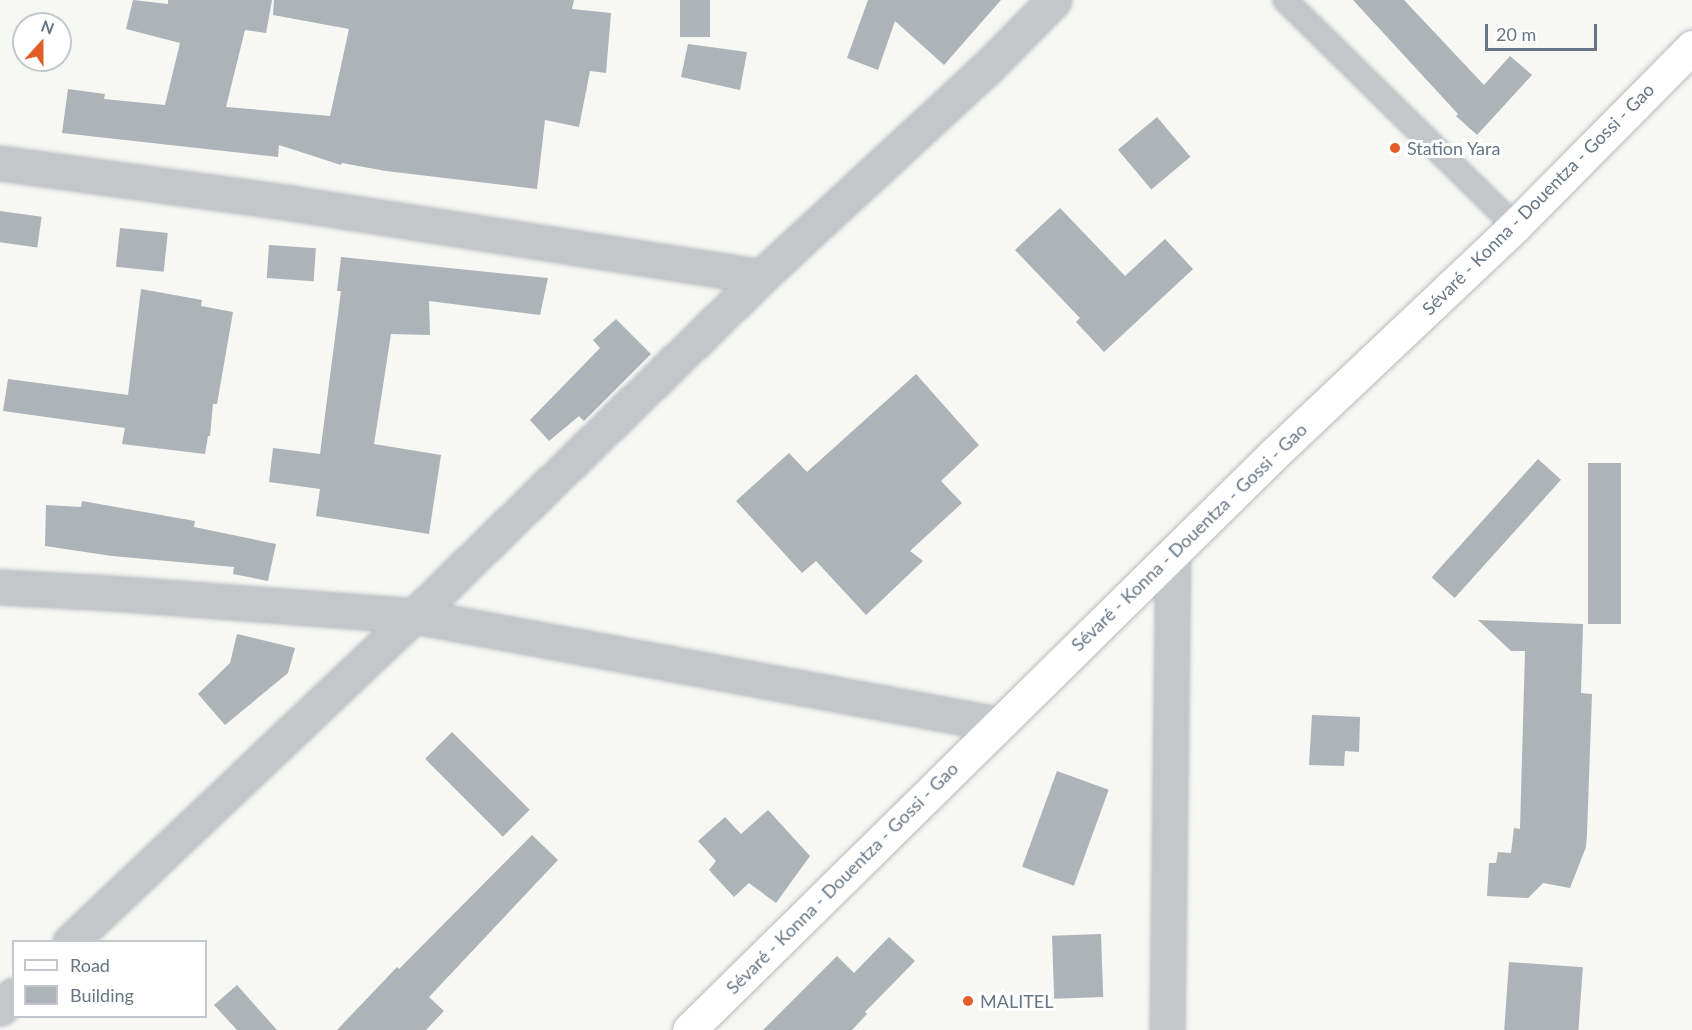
<!DOCTYPE html>
<html>
<head>
<meta charset="utf-8">
<style>
	body { margin:0 }
	#map { position:relative; width:1692px; height:1030px; overflow:hidden; background:#f7f7f4; font-family:Lato,sans-serif }
	div>[style] { position:absolute }
	.building>* { inset:0; background:#acb3b9; transform-origin:0 0 }
	.roads { filter:drop-shadow(0 0 2px #b6babe) drop-shadow(0 0 2px #b6babe) }
	.service>* { height:22px; margin:-11px; padding:0 11px; transform-origin:11px; border-radius:11px; background:#c3c7ca }
	.minor>* { height:33px; margin:-16.5px; padding:0 16.5px; transform-origin:16.5px; border-radius:16.5px; background:#c3c7ca }
	.primary>* { height:33px; margin:-16.5px; padding:0 16.5px; transform-origin:16.5px; border-radius:16.5px; background:#fff }
	.dots>* { width:16px; height:16px; translate:-50% -50%; box-sizing:border-box; border:3px solid #fff; border-radius:50% }
	span { translate:-50% -50%; white-space:nowrap; text-align:center; line-height:1.15; -webkit-text-stroke:6px #fff; paint-order:stroke }
	.poi-label { font-size:18px; color:#667685 }
	.left { translate:0 -50%; text-align:left }
	.street-label { font-size:18px; color:#667685 }
	.legend { position:absolute; left:12px; top:940px; width:195px; height:78px; box-sizing:border-box; background:#fff; border:2px solid #c2c8ce; margin:0; padding:8px 10px; list-style:none; font-size:18px; color:#667685 }
	.legend li { display:flex; align-items:center; gap:12px; height:30px }
	.legend b { width:30px; border:2px solid #c2c8ce }
	.north { position:absolute; left:12px; top:12px; width:60px; height:60px; box-sizing:border-box; background:#fff; border:2px solid #c2c8ce; border-radius:50%; rotate:21deg; font-size:16px; font-weight:700; line-height:24px; text-align:center; color:#667685 }
	.north::after { content:''; display:block; margin:auto; width:21px; height:27px; background:#e45d27; clip-path:polygon(50% 0,100% 100%,50% 72%,0 100%) }
	.scale { position:absolute; left:1485px; top:24px; width:112px; height:27px; box-sizing:border-box; border:3px solid #667685; border-top:0; padding-left:8px; font-size:18px; line-height:21px; white-space:nowrap; color:#667685; -webkit-text-stroke:4px #fff; paint-order:stroke }
</style>
</head>
<body>
<div id="map">
	<div class="building">
		<i style="clip-path:polygon(133px 0,168px 4px,168px 0,272px 0,266px 33px,245px 30px,226px 107px,330px 116px,349px 29px,273px 15px,274px 0,574px 0,572px 9px,611px 13px,606px 73px,590px 71px,579px 127px,545px 120px,537px 189px,386px 171px,342px 163px,341px 165px,279px 145px,278px 157px,62px 133px,68px 89px,105px 94px,104px 99px,165px 105px,180px 43px,126px 29px)"></i>
		<i style="left:680px;top:0;width:30px;height:37px"></i>
		<i style="clip-path:polygon(868px 0,1001px 0,944px 65px,895px 21px,878px 70px,847px 58px)"></i>
		<i style="clip-path:polygon(1353px 0,1404px 0,1484px 85px,1510px 56px,1532px 75px,1477px 135px,1456px 116px,1458px 114px)"></i>
		<i style="clip-path:polygon(688px 44px,747px 52px,740px 90px,681px 77px)"></i>
		<i style="left:1157px;top:117px;width:52px;height:51px;rotate:50deg"></i>
		<i style="clip-path:polygon(1060px 208px,1125px 276px,1165px 239px,1193px 269px,1104px 352px,1076px 322px,1080px 318px,1015px 250px)"></i>
		<i style="left:0;top:211px;width:42px;height:31px;rotate:8deg"></i>
		<i style="left:120px;top:228px;width:48px;height:39px;rotate:6deg"></i>
		<i style="left:269px;top:245px;width:47px;height:33px;rotate:4deg"></i>
		<i style="clip-path:polygon(341px 257px,548px 278px,540px 315px,429px 301px,430px 335px,391px 334px,374px 444px,441px 455px,429px 534px,316px 516px,320px 489px,269px 482px,273px 448px,320px 454px,341px 291px,337px 291px)"></i>
		<i style="clip-path:polygon(141px 289px,202px 300px,201px 306px,233px 312px,217px 404px,213px 404px,210px 436px,208px 436px,205px 454px,122px 444px,125px 428px,3px 411px,8px 379px,128px 395px)"></i>
		<i style="clip-path:polygon(616px 319px,651px 354px,584px 421px,579px 416px,549px 441px,530px 420px,600px 348px,593px 340px)"></i>
		<i style="clip-path:polygon(916px 374px,979px 445px,941px 481px,962px 503px,910px 551px,923px 561px,866px 615px,816px 561px,802px 573px,736px 501px,789px 453px,807px 472px)"></i>
		<i style="left:1538px;top:459px;width:31px;height:159px;rotate:42deg"></i>
		<i style="left:1588px;top:463px;width:33px;height:161px"></i>
		<i style="clip-path:polygon(82px 501px,195px 521px,194px 527px,276px 544px,268px 581px,233px 574px,234px 567px,112px 556px,45px 546px,46px 505px,81px 507px)"></i>
		<i style="clip-path:polygon(1478px 620px,1583px 624px,1581px 693px,1592px 694px,1587px 834px,1586px 847px,1570px 888px,1543px 883px,1528px 898px,1487px 896px,1489px 863px,1496px 863px,1498px 852px,1511px 853px,1514px 828px,1520px 829px,1525px 651px,1511px 651px)"></i>
		<i style="clip-path:polygon(237px 634px,295px 648px,288px 673px,225px 725px,198px 694px,230px 663px)"></i>
		<i style="clip-path:polygon(1312px 715px,1360px 717px,1359px 752px,1345px 751px,1344px 766px,1309px 765px)"></i>
		<i style="left:452px;top:732px;width:110px;height:38px;rotate:45deg"></i>
		<i style="left:1057px;top:771px;width:55px;height:102px;rotate:20deg"></i>
		<i style="clip-path:polygon(768px 810px,810px 856px,776px 903px,749px 883px,734px 897px,709px 870px,716px 861px,698px 841px,725px 817px,741px 834px)"></i>
		<i style="clip-path:polygon(532px 835px,558px 860px,429px 997px,444px 1011px,426px 1030px,337px 1030px,397px 967px,399px 969px)"></i>
		<i style="left:1101px;top:934px;width:63px;height:49px;rotate:88deg"></i>
		<i style="clip-path:polygon(889px 937px,915px 961px,865px 1012px,867px 1014px,852px 1030px,763px 1030px,837px 956px,854px 973px)"></i>
		<i style="left:1509px;top:962px;width:74px;height:68px;rotate:4deg"></i>
		<i style="clip-path:polygon(237px 985px,277px 1030px,237px 1030px,214px 1005px)"></i>
	</div>
	<div class="roads">
		<div class="service">
			<i style="left:1285px;top:0;width:322px;rotate:44.5deg"></i>
		</div>
		<div class="minor">
			<i style="left:0;top:163px;width:294px;rotate:7.8deg"></i>
			<i style="left:291px;top:203px;width:476px;rotate:8.9deg"></i>
			<i style="left:0;top:587px;width:111px;rotate:3.1deg"></i>
			<i style="left:111px;top:593px;width:304px;rotate:4.3deg"></i>
			<i style="left:414px;top:616px;width:593px;rotate:10.49deg"></i>
			<i style="left:70px;top:942px;width:474px;rotate:-43.5deg"></i>
			<i style="left:414px;top:616px;width:485px;rotate:-44.3deg"></i>
			<i style="left:761px;top:277px;width:308px;rotate:-42.8deg"></i>
			<i style="left:987px;top:68px;width:95px;rotate:-45.4deg"></i>
			<i style="left:0;top:1008px;width:19px;rotate:-43deg"></i>
			<i style="left:1167px;top:1030px;width:477px;rotate:-89.3deg"></i>
		</div>
		<div class="primary">
			<i style="left:689px;top:1030px;width:821px;rotate:-44.56deg"></i>
			<i style="left:1274px;top:454px;width:332px;rotate:-43.4deg"></i>
			<i style="left:1515px;top:226px;width:252px;rotate:-45.3deg"></i>
		</div>
	</div>
	<div class="dots">
		<i style="left:1395px;top:148px;background:#e45d27"></i>
		<i style="left:968px;top:1001px;background:#e45d27"></i>
	</div>
	<div class="poi-label">
		<span class="left" style="left:1407px;top:148px">Station Yara</span>
		<span class="left" style="left:980px;top:1001px">MALITEL</span>
	</div>
	<div class="street-label">
		<span style="left:1538px;top:199px;rotate:-45deg">Sévaré - Konna - Douentza - Gossi - Gao</span>
		<span style="left:1189px;top:537px;rotate:-44deg">Sévaré - Konna - Douentza - Gossi - Gao</span>
		<span style="left:842px;top:878px;rotate:-45deg">Sévaré - Konna - Douentza - Gossi - Gao</span>
	</div>
	<ul class="legend">
	<li><b style="height:8px;background:#fff"></b>Road</li>
	<li><b style="height:16px;background:#acb3b9"></b>Building</li>
	</ul>
	<div class="north">N</div>
	<div class="scale">20 m</div>
</div>
</body>
</html>
